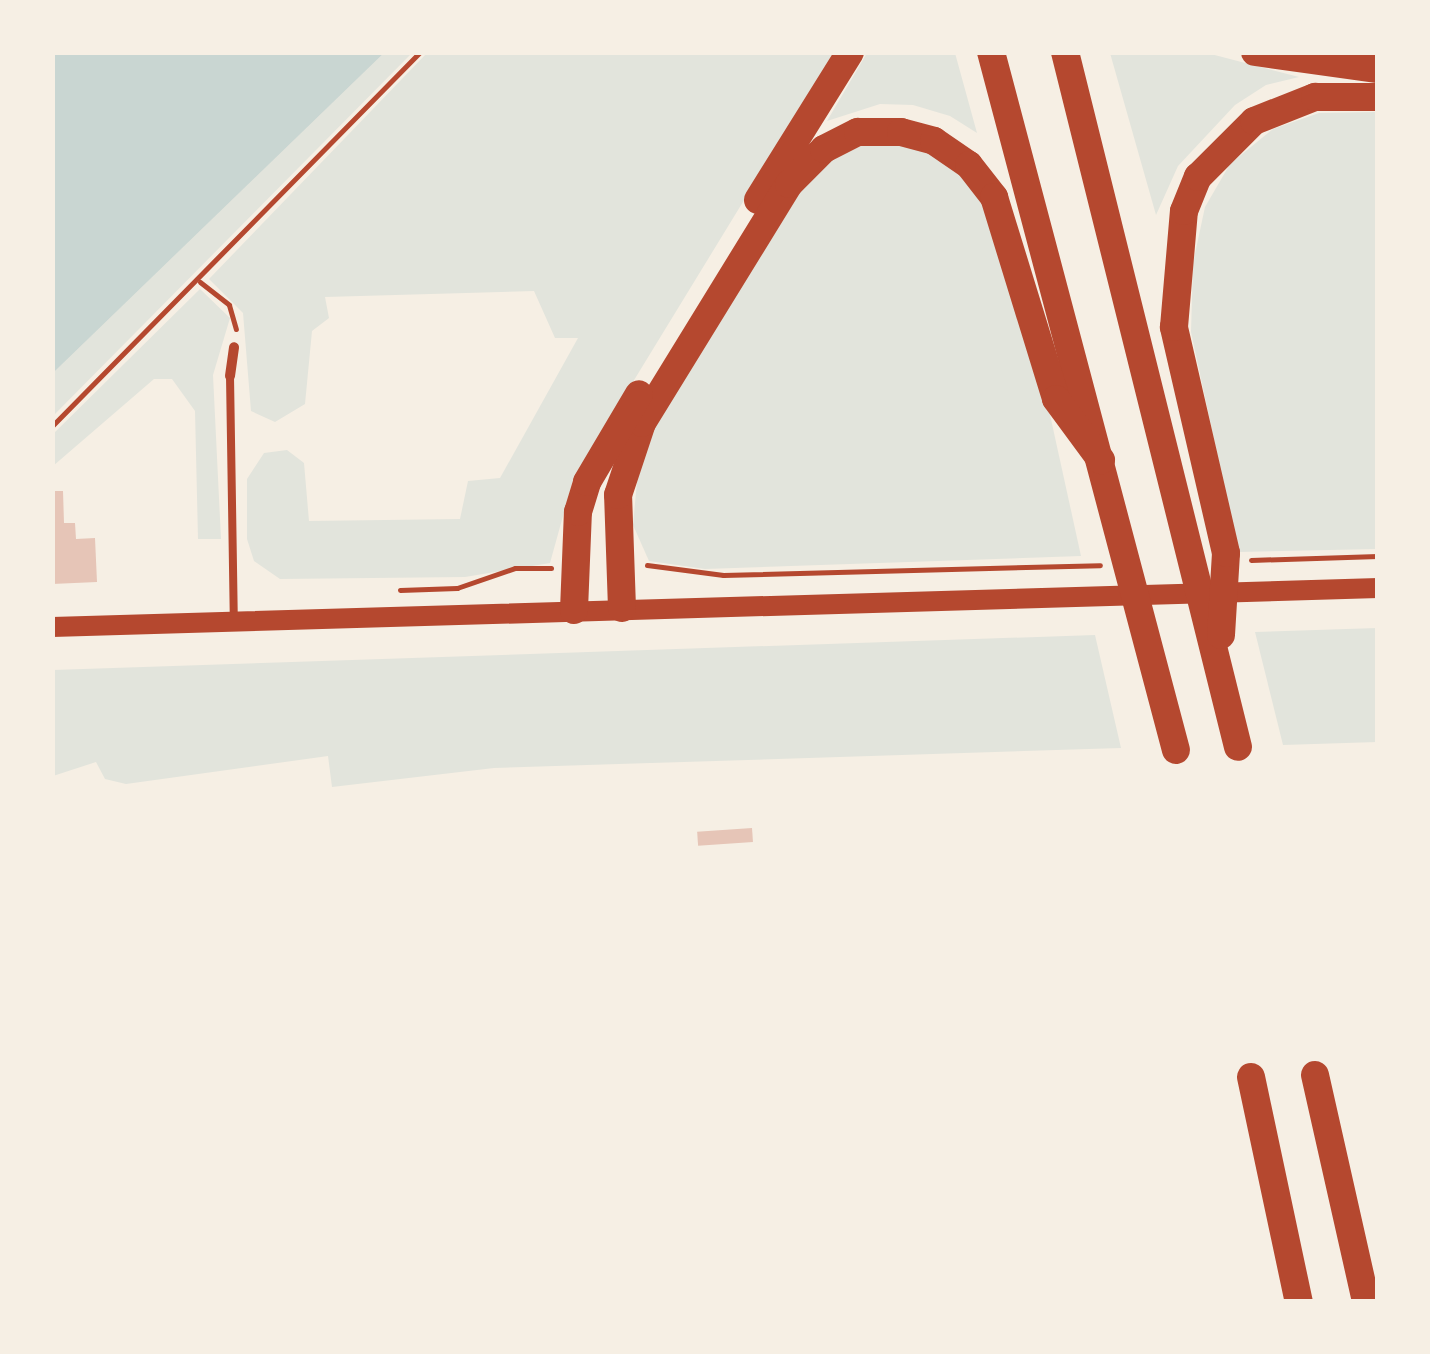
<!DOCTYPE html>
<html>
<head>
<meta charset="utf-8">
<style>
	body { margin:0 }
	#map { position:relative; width:1430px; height:1354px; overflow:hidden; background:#f6efe4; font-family:"Nunito Sans",sans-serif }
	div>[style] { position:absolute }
	.green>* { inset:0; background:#e2e4dc }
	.water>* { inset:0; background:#c9d6d2 }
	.building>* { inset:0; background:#e6c5b7; transform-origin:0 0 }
	.path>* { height:5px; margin:-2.5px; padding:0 2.5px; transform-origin:2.5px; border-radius:2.5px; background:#b5482f }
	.service>* { height:8px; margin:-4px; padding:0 4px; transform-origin:4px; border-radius:4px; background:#b5482f }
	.minor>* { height:10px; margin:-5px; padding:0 5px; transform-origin:5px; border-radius:5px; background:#b5482f }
	.secondary>* { height:20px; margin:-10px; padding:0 10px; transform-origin:10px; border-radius:10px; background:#b5482f }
	.motorway>* { height:28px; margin:-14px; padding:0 14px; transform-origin:14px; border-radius:14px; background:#b5482f }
	span { translate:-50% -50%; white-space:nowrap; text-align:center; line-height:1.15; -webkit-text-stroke:9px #f6efe4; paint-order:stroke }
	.frame { position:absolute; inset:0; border:55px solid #f6efe4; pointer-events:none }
</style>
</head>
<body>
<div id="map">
	<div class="green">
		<i style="clip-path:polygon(384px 53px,412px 53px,53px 416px,53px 373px)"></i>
		<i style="clip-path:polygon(427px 53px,834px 53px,573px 480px,550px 563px,465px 577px,280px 579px,254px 561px,247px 539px,247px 479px,264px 453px,287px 450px,304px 463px,309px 521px,460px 519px,468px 481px,500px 478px,578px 338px,555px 338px,534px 291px,325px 297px,329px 318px,312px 331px,305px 404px,275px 422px,251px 411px,243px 313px,209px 279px)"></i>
		<i style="clip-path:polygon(867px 53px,955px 53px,977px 133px,950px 116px,913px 105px,880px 104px,827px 121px)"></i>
		<i style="clip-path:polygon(1110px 53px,1207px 53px,1299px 77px,1266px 85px,1235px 105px,1178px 166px,1156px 215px)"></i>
		<i style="clip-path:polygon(1377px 112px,1377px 549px,1238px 552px,1191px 332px,1193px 263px,1205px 207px,1230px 164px,1273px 129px,1319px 113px)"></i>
		<i style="clip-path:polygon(898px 143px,929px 151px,961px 174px,983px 203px,1047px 401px,1081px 556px,705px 569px,649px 561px,633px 525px,639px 460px,653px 426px,796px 192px,830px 160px,863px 145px)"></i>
		<i style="clip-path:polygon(200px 289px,230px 318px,213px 375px,221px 539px,198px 539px,195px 411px,172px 379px,154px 379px,53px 466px,53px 434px)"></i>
		<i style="clip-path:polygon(1377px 628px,1377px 742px,1283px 745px,1255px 632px)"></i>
		<i style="clip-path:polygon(1095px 635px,1121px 748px,494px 768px,332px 787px,328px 756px,126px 784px,105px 779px,96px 762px,53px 776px,53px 670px)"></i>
	</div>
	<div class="water">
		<i style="clip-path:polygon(53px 52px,384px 52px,384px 53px,53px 373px)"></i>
	</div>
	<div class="building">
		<i style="clip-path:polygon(52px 491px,63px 491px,64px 523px,75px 523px,76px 539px,95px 538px,97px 582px,52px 584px)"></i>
		<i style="left:752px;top:828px;width:14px;height:55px;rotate:86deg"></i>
	</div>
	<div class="path">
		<i style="left:200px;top:282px;width:37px;rotate:38deg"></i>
		<i style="left:229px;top:305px;width:25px;rotate:74deg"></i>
		<i style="left:52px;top:426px;width:525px;rotate:-45.46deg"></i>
		<i style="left:1251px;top:560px;width:127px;rotate:-1.8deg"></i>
		<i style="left:647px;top:565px;width:77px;rotate:7.5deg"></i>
		<i style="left:723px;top:575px;width:377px;rotate:-1.5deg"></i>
		<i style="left:400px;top:590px;width:57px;rotate:-2deg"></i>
		<i style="left:457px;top:588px;width:61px;rotate:-19deg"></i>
		<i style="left:515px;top:568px;width:36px"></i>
	</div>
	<div class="service">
		<i style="left:230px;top:376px;width:245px;rotate:89.1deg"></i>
	</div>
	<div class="minor">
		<i style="left:230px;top:376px;width:29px;rotate:-82deg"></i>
	</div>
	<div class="secondary">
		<i style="left:52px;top:627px;width:1327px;rotate:-1.68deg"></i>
	</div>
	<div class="motorway">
		<i style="left:991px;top:52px;width:722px;rotate:75.16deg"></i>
		<i style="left:1065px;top:52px;width:716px;rotate:76.02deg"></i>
		<i style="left:1255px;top:52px;width:124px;rotate:7.9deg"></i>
		<i style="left:758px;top:200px;width:174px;rotate:-58.1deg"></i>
		<i style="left:622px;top:608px;width:113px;rotate:-92deg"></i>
		<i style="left:618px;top:495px;width:76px;rotate:-71.6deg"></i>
		<i style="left:642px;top:423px;width:281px;rotate:-58.4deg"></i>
		<i style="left:789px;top:184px;width:49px;rotate:-45deg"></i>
		<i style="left:824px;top:149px;width:38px;rotate:-27deg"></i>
		<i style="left:858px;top:132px;width:43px"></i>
		<i style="left:901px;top:132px;width:34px;rotate:15deg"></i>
		<i style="left:934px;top:141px;width:42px;rotate:34.4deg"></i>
		<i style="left:969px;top:165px;width:41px;rotate:52deg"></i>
		<i style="left:994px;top:197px;width:211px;rotate:72.9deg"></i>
		<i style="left:1056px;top:399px;width:76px;rotate:53.6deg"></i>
		<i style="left:574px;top:610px;width:98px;rotate:-87.7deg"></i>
		<i style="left:578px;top:512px;width:31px;rotate:-73deg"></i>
		<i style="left:587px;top:482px;width:102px;rotate:-59.4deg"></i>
		<i style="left:1221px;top:635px;width:82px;rotate:-86.5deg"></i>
		<i style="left:1226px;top:553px;width:232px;rotate:-103deg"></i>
		<i style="left:1174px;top:327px;width:116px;rotate:-85.1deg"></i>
		<i style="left:1184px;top:211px;width:37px;rotate:-68deg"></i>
		<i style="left:1198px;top:177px;width:79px;rotate:-45deg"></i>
		<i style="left:1254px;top:121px;width:66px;rotate:-21.5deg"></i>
		<i style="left:1315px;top:97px;width:63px"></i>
		<i style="left:1315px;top:1075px;width:233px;rotate:77.3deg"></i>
		<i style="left:1251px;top:1077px;width:230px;rotate:78deg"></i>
	</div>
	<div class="frame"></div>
</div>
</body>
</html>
